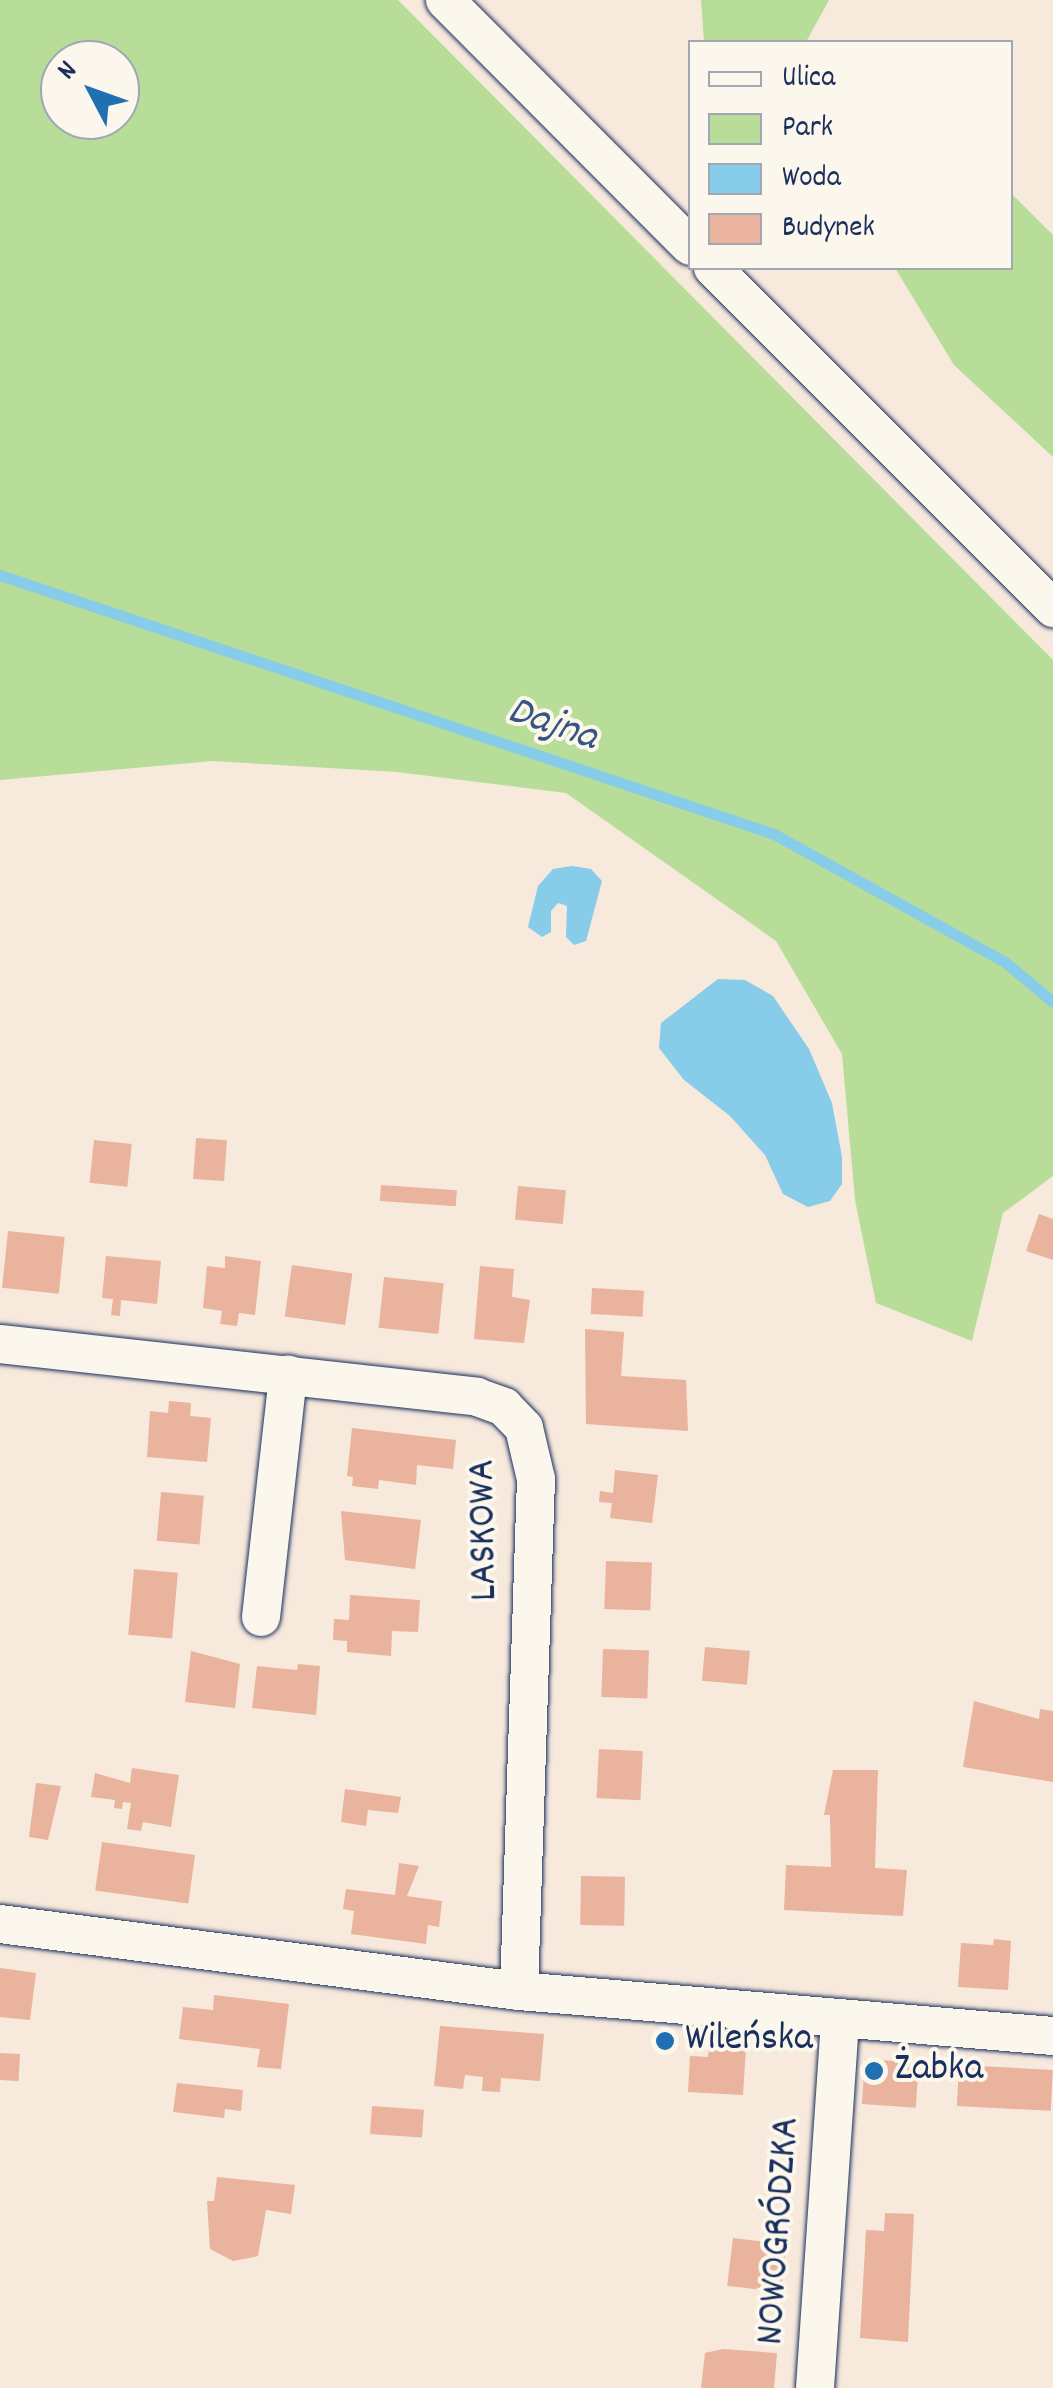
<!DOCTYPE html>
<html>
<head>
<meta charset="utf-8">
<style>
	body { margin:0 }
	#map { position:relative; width:1053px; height:2388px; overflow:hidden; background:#f7e9dc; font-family:Dekko,sans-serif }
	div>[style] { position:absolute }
	.green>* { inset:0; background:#b7dd99 }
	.water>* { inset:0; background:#87cce9 }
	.stream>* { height:11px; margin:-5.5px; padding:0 5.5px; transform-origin:5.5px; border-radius:5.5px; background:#87cce9 }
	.building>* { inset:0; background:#e9b39d; transform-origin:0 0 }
	.roads { filter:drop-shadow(0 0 2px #1b2f5e) drop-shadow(0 0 2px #1b2f5e) }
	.minor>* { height:38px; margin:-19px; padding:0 19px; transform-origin:19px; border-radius:19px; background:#fbf7ec }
	.dots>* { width:28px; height:28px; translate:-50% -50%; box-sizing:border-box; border:5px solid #fbf7ec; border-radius:50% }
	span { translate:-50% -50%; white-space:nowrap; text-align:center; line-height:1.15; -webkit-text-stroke:8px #fbf7ec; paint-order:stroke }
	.street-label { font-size:40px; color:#1b2f5e }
	.poi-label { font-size:40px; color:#1b2f5e }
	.left { translate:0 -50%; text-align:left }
	.water-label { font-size:42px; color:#365681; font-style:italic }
	.legend { position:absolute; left:688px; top:40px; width:325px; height:230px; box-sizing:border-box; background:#fbf7ec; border:2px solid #a1a7b3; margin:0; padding:12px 18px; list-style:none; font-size:30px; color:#1b2f5e }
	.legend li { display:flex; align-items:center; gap:20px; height:50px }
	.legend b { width:50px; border:2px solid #a1a7b3 }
	.north { position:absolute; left:40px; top:40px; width:100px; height:100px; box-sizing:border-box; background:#fbf7ec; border:2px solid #a1a7b3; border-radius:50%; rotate:311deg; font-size:28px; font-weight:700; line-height:40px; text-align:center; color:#1b2f5e }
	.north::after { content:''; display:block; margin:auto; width:35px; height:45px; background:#1f6fb2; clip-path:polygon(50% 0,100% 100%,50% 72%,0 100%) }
</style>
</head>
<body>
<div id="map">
	<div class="green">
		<i style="clip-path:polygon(evenodd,0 0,398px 0,1053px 660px,1053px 1176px,1003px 1213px,972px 1341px,876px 1303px,855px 1200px,842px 1054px,776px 941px,566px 793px,397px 772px,213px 761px,0 780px,0 0,120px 60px,120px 120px,60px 120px,60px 60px,120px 60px)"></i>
		<i style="clip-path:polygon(701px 0,829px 0,806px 42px,704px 42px)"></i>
		<i style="clip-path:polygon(1011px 193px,1053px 235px,1053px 457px,954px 365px,895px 268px,1010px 268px)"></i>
	</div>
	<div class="water">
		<i style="clip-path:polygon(572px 866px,591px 869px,602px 881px,586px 941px,574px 945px,566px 937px,567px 906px,558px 903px,551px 911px,551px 932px,542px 937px,528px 927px,538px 886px,553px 869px)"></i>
		<i style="clip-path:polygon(718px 979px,745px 980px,773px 996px,809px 1049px,832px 1103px,842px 1157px,842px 1184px,830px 1201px,808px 1207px,783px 1194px,765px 1155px,730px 1116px,684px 1080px,659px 1048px,661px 1023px)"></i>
	</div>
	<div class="stream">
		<i style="left:0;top:575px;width:816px;rotate:18.5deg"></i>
		<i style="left:774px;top:834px;width:264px;rotate:29deg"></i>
		<i style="left:1005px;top:962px;width:62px;rotate:39.8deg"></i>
	</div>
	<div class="building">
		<i style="left:196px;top:1138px;width:31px;height:41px;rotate:4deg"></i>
		<i style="left:94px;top:1140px;width:38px;height:43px;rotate:6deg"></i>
		<i style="left:381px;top:1185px;width:76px;height:16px;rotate:4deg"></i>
		<i style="left:518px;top:1186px;width:48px;height:34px;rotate:5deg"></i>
		<i style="clip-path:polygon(1039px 1214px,1053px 1219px,1053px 1260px,1026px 1251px)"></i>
		<i style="left:8px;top:1231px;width:57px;height:57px;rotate:6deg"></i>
		<i style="clip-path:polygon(106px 1256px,161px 1261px,157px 1304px,121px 1300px,120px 1316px,111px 1315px,113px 1299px,102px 1298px)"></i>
		<i style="clip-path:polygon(225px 1256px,261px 1261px,255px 1315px,239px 1313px,237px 1326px,220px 1324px,222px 1311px,203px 1308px,207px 1266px,225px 1268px)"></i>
		<i style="left:292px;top:1265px;width:61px;height:52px;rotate:8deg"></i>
		<i style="clip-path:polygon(480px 1266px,514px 1269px,512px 1297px,530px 1300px,524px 1343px,474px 1339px)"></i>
		<i style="left:384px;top:1277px;width:60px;height:51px;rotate:6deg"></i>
		<i style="left:592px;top:1288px;width:52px;height:26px;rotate:3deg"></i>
		<i style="clip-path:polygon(585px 1329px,624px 1332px,621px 1376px,686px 1380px,688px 1431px,586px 1424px)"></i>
		<i style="clip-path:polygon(169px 1401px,191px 1403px,190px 1416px,211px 1418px,207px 1462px,147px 1457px,150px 1411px,168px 1413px)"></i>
		<i style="clip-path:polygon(352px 1428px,456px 1440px,453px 1469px,417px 1465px,416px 1485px,379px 1480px,378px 1489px,352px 1486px,353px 1477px,347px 1476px)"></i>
		<i style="clip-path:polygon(615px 1470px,658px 1475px,652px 1523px,610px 1518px,612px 1503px,599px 1502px,600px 1491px,613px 1493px)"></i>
		<i style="left:161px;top:1492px;width:43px;height:49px;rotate:5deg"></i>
		<i style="clip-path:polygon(341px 1511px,421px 1520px,415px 1569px,345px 1560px)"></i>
		<i style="left:606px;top:1561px;width:46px;height:48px;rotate:2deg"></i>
		<i style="left:134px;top:1569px;width:44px;height:66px;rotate:5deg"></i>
		<i style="clip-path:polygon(350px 1595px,420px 1600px,418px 1632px,392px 1631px,391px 1656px,347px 1652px,347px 1641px,333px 1640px,334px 1619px,349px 1620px)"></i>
		<i style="left:705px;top:1647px;width:45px;height:34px;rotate:5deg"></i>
		<i style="left:603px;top:1649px;width:46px;height:48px;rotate:2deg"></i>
		<i style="clip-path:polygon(191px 1651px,240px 1664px,235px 1708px,185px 1702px)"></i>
		<i style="clip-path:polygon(298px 1664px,320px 1666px,316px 1715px,252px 1708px,257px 1666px,297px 1670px)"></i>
		<i style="clip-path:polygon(974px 1701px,1039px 1719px,1040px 1709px,1053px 1711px,1053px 1782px,963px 1767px)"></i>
		<i style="left:599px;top:1749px;width:44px;height:49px;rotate:3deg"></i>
		<i style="clip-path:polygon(132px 1768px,179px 1775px,171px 1827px,143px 1822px,141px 1831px,127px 1829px,131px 1803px,123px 1802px,122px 1809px,114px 1808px,115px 1800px,91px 1797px,95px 1773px,130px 1783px)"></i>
		<i style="clip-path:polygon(833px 1770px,878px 1770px,875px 1868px,907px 1870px,903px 1916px,784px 1910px,786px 1865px,831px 1867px,830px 1815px,824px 1815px)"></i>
		<i style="clip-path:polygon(36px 1783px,61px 1786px,48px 1840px,29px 1837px)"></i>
		<i style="clip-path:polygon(345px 1789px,401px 1797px,398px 1813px,368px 1810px,366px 1826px,341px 1822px)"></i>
		<i style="left:102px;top:1842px;width:94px;height:49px;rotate:8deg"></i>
		<i style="clip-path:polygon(399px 1863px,419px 1866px,407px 1896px,442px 1901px,439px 1927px,428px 1925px,426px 1944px,351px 1934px,354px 1911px,343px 1909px,346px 1889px,395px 1895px)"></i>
		<i style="left:581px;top:1876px;width:44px;height:49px;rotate:1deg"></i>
		<i style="clip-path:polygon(994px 1939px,1011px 1941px,1008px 1990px,958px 1987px,961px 1943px,993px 1945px)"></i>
		<i style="clip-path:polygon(0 1968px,36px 1973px,30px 2020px,0 2017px)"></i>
		<i style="clip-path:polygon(214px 1995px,289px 2004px,281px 2069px,257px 2067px,260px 2049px,179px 2039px,183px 2007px,213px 2010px)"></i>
		<i style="clip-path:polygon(440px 2026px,544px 2034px,540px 2081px,501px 2078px,500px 2092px,482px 2091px,483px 2077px,465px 2075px,463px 2089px,434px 2086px)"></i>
		<i style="clip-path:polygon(709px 2047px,746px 2048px,743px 2095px,688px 2092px,690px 2056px,708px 2057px)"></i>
		<i style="left:0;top:2053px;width:20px;height:27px;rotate:3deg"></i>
		<i style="left:865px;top:2059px;width:54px;height:45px;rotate:4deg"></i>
		<i style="left:959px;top:2065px;width:94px;height:41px;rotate:3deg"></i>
		<i style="clip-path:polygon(177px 2083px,243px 2090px,241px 2111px,225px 2109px,224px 2118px,173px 2112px)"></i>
		<i style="left:372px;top:2106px;width:52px;height:28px;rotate:4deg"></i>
		<i style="clip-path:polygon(217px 2177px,295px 2185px,291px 2214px,266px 2210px,258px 2256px,233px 2261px,210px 2249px,207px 2201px,214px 2201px)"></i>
		<i style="clip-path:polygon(885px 2213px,914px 2214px,908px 2342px,860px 2338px,866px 2230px,884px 2231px)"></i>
		<i style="left:733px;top:2238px;width:54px;height:48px;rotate:7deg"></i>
		<i style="clip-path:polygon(723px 2349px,777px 2353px,774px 2388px,701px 2388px,705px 2353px)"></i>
	</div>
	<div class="roads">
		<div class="minor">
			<i style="left:445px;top:0;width:347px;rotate:45.1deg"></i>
			<i style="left:713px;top:268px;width:481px;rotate:45deg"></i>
			<i style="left:0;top:1344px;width:480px;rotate:6.3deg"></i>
			<i style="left:477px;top:1397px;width:29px;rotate:20deg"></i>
			<i style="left:504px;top:1407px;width:29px;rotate:46deg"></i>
			<i style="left:524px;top:1428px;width:52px;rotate:76.8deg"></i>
			<i style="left:536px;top:1479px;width:512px;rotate:91.9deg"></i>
			<i style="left:261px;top:1617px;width:244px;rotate:-83.6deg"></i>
			<i style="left:0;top:1924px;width:523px;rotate:7.36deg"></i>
			<i style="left:519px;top:1991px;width:536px;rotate:4.82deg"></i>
			<i style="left:815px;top:2388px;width:368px;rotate:-86.1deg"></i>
		</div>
	</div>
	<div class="dots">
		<i style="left:665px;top:2041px;background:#1f6fb2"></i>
		<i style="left:874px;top:2071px;background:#1f6fb2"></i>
	</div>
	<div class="street-label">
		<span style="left:486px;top:1530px;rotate:-91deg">LASKOWA</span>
		<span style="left:781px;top:2231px;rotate:-86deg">NOWOGRÓDZKA</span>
	</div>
	<div class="poi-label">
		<span class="left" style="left:685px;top:2041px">Wileńska</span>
		<span class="left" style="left:894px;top:2071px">Żabka</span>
	</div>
	<div class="water-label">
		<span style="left:552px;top:726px;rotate:19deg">Dajna</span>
	</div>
	<ul class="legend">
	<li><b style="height:12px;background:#fbf7ec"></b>Ulica</li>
	<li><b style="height:28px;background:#b7dd99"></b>Park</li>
	<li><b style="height:28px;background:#87cce9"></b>Woda</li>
	<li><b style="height:28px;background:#e9b39d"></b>Budynek</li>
	</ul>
	<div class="north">N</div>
</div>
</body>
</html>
